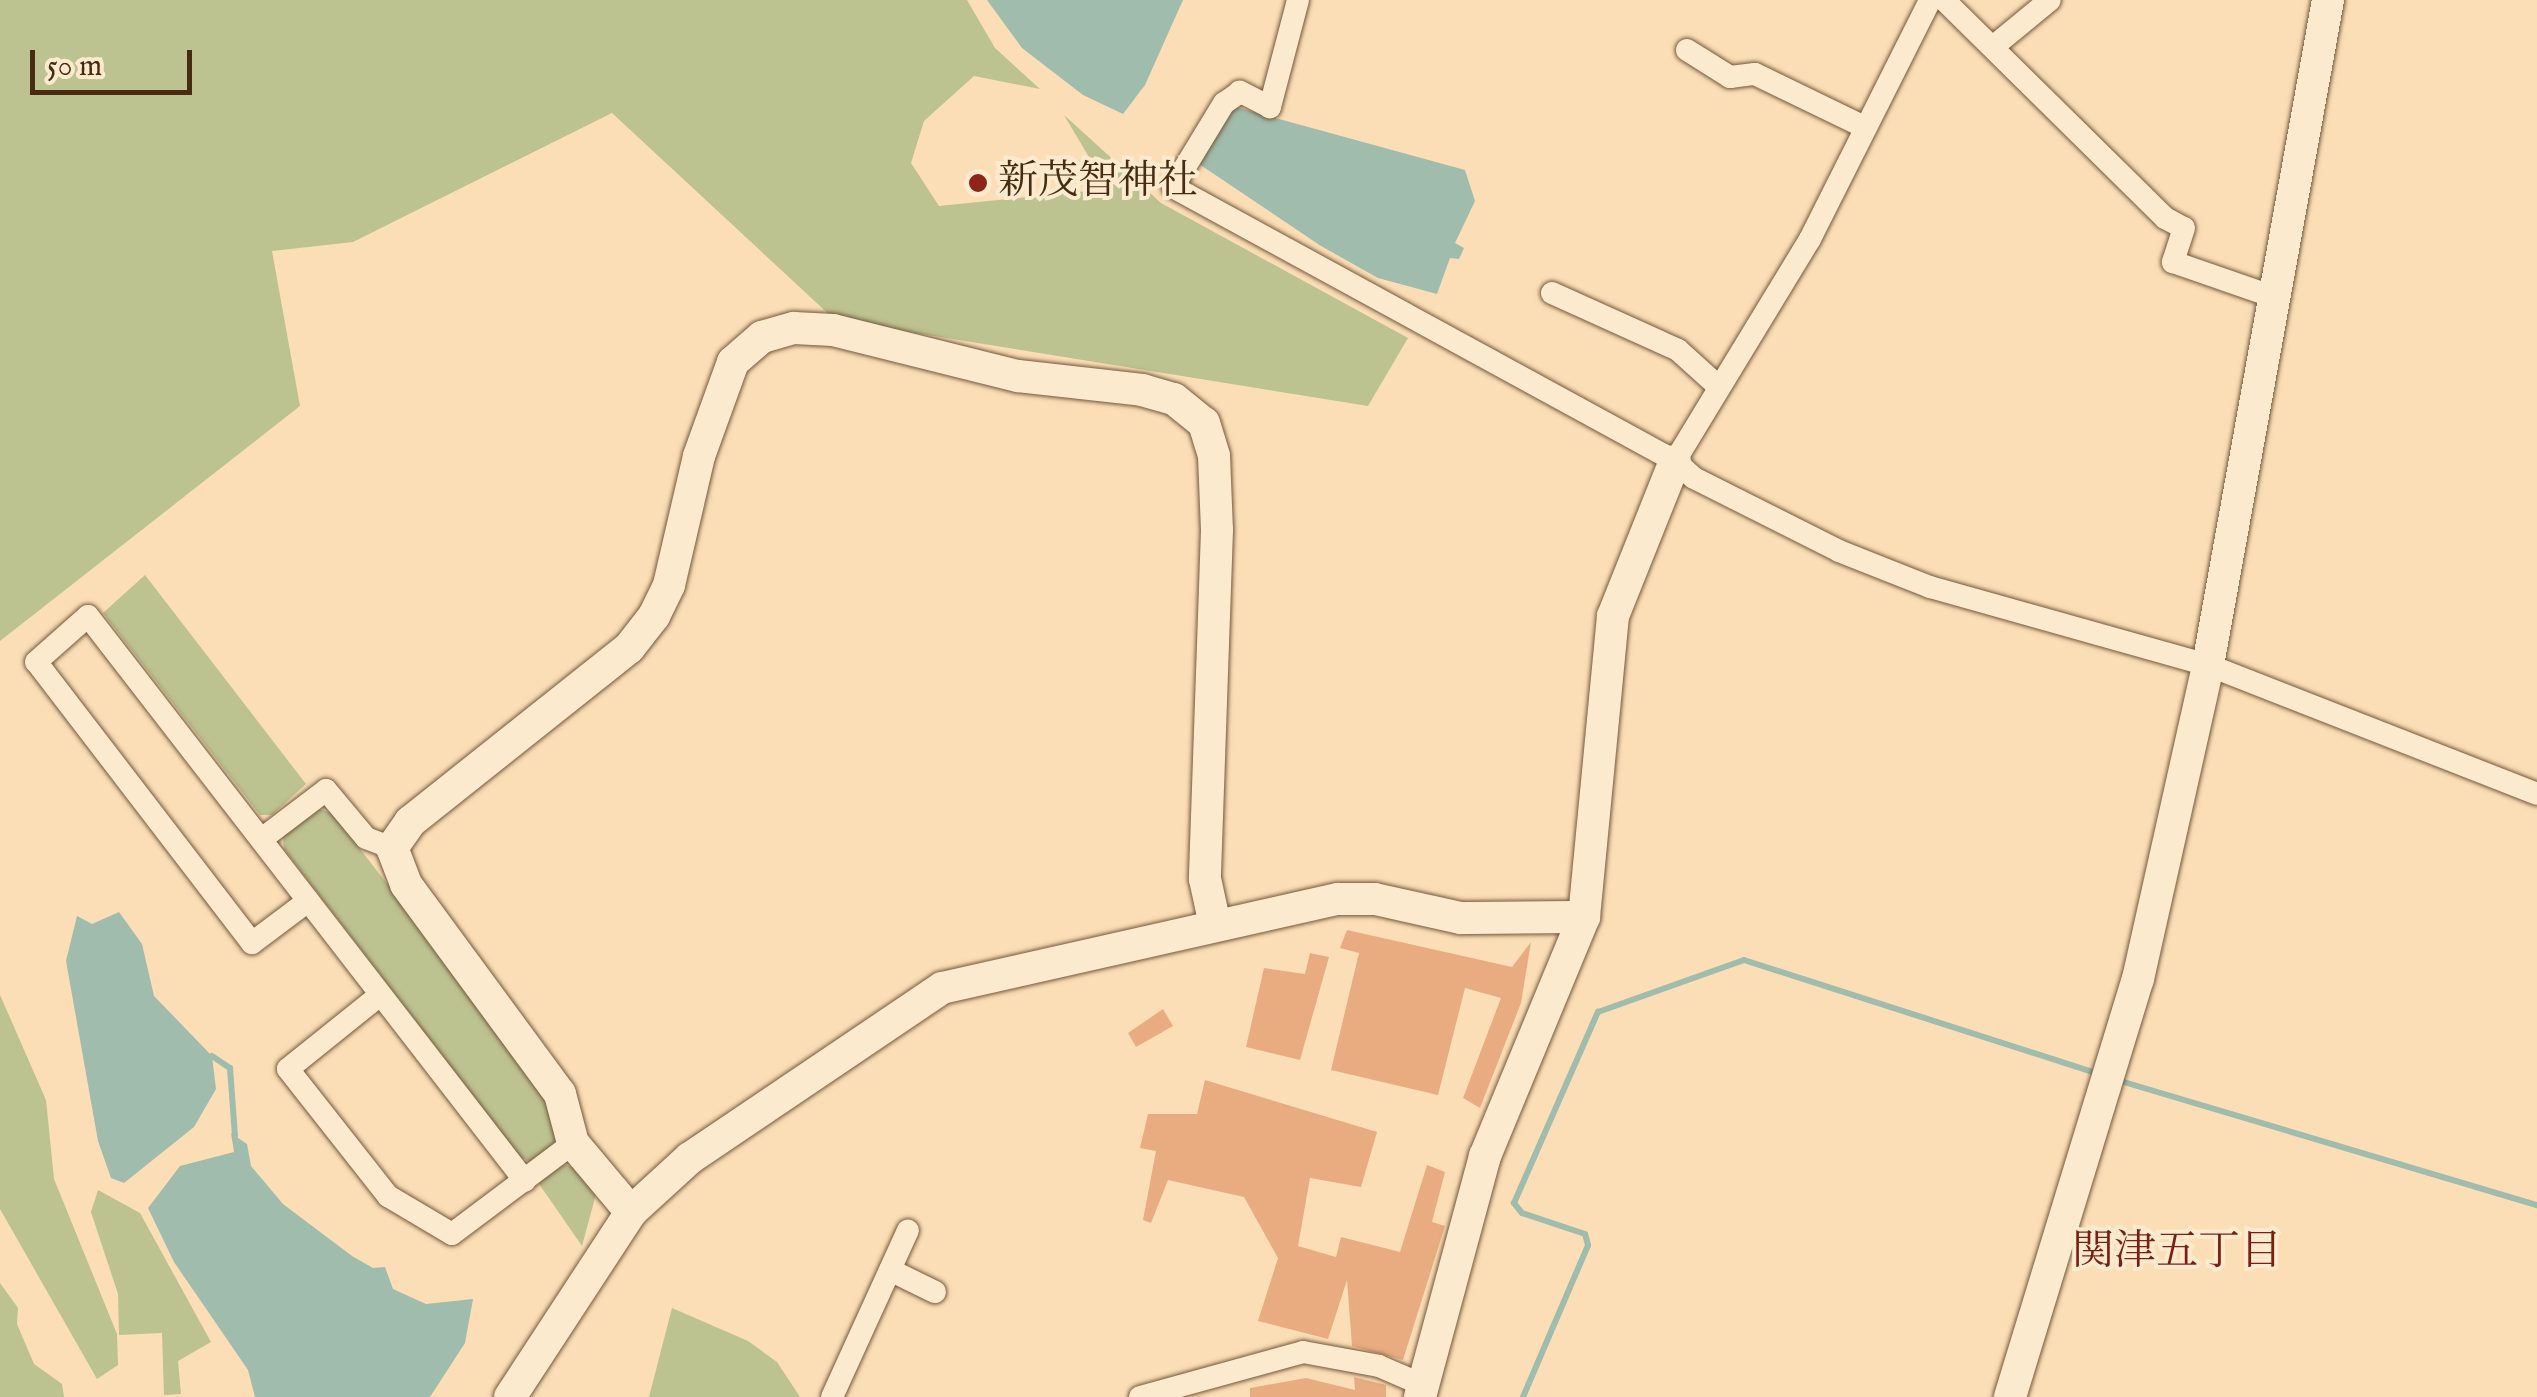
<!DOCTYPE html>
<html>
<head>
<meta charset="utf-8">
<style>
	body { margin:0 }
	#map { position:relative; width:2537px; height:1397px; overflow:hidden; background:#fbdeb5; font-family:"IM FELL English","Noto Serif JP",serif }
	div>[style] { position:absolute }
	.green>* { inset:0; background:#bcc290 }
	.water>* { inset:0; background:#9fbcad }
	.stream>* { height:6px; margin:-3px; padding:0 3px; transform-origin:3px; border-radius:3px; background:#9fbcad }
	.building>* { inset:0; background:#e9ac81 }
	.roads { filter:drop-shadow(0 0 2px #74583b) drop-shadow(0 0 2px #74583b) }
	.street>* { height:22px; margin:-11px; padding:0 11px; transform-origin:11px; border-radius:11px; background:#fceacf }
	.secondary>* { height:32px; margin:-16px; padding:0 16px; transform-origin:16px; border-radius:16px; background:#fceacf }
	.dots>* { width:28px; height:28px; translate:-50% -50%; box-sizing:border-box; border:5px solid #fceacf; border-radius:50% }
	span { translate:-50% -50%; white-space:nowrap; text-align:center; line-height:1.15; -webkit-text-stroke:8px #fceacf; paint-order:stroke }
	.poi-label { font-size:40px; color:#472c12 }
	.left { translate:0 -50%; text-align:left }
	.neighbourhood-label { font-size:42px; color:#7a1f14 }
	.scale { position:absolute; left:30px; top:50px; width:162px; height:45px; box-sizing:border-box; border:5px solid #472c12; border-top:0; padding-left:12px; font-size:30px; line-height:35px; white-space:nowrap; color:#472c12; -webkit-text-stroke:8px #fceacf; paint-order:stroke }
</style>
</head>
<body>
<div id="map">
	<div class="green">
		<i style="clip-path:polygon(0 0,967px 0,995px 48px,1040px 89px,974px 76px,924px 121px,911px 163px,939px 206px,1108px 189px,1064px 115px,1161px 203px,1408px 338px,1368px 406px,835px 320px,612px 113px,353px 242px,272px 251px,300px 406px,0 641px)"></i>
		<i style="clip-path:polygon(145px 575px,306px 784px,272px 815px,260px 815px,103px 613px)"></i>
		<i style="clip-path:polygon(319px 809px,332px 813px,546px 1088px,561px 1128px,555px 1144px,531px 1162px,520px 1157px,284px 849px,283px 836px)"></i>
		<i style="clip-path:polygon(0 995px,46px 1100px,54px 1179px,117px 1334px,118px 1365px,97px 1379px,0 1209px)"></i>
		<i style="clip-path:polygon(558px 1164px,573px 1167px,596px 1194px,582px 1246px,537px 1181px)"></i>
		<i style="clip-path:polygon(98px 1190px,140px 1213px,211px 1342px,178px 1361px,181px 1394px,164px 1395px,162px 1333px,119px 1335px,118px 1294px,91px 1212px)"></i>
		<i style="clip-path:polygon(0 1283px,18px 1308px,17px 1324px,34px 1364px,62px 1384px,64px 1397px,0 1397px)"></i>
		<i style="clip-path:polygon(672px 1308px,748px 1341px,777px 1362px,800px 1397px,649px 1397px)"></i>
	</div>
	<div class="water">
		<i style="clip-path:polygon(987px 0,1183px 0,1145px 85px,1123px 114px,1083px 95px,1022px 48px)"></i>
		<i style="clip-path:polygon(1232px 106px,1465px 170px,1475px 201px,1455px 243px,1464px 248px,1459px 259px,1450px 258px,1437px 294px,1378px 278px,1321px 246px,1196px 162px)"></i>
		<i style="clip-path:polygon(119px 912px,142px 944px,154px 996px,212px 1056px,216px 1089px,194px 1127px,124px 1183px,111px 1178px,98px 1141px,66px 961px,77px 916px,92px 924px)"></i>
		<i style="clip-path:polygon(231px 1133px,247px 1144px,251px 1166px,283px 1204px,352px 1256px,373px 1268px,385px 1267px,393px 1289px,426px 1304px,473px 1299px,465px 1343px,430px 1397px,255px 1397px,248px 1370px,174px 1262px,148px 1208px,180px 1166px,234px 1152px)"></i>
	</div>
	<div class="stream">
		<i style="left:212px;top:1056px;width:22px;rotate:34deg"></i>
		<i style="left:230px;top:1068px;width:68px;rotate:85.8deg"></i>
		<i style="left:2117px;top:1080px;width:438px;rotate:16.6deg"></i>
		<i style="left:1523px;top:1397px;width:165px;rotate:-66.8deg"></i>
		<i style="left:1588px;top:1245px;width:11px;rotate:-105deg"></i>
		<i style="left:1585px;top:1234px;width:66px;rotate:-161.6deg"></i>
		<i style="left:1522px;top:1213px;width:13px;rotate:-129deg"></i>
		<i style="left:1514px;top:1203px;width:209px;rotate:-66.3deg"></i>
		<i style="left:1598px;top:1012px;width:155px;rotate:-19.6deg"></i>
		<i style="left:1744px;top:960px;width:374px;rotate:17.8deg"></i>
	</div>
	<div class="building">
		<i style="clip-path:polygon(1347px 930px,1512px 967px,1531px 942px,1521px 1003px,1480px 1108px,1463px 1098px,1501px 998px,1465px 988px,1438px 1095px,1331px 1070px,1359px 953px,1340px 948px)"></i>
		<i style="clip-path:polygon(1310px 953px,1329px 957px,1300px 1060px,1246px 1047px,1264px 968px,1305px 974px)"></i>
		<i style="clip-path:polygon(1163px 1009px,1173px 1026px,1136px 1047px,1128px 1033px)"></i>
		<i style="clip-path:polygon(1205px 1080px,1377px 1132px,1361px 1187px,1310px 1178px,1298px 1246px,1336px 1257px,1341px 1237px,1400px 1252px,1427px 1165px,1445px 1172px,1432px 1222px,1445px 1226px,1403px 1360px,1352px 1346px,1347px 1280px,1328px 1339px,1258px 1321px,1278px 1258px,1244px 1197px,1168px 1180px,1151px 1223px,1143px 1220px,1156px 1151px,1140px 1148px,1148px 1114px,1197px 1114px)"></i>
		<i style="clip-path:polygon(1354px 1377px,1386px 1385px,1386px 1397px,1250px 1397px,1250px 1388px,1306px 1378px,1355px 1390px)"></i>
	</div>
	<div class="roads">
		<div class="street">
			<i style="left:1298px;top:0;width:111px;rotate:104.7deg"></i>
			<i style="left:1270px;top:107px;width:34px;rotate:-153deg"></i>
			<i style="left:1240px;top:92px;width:19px;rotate:145deg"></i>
			<i style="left:1224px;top:103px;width:98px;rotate:121.3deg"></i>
			<i style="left:1173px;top:187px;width:572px;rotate:28.63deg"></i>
			<i style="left:1675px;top:461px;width:25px;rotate:42deg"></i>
			<i style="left:1694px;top:478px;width:162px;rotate:26.7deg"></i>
			<i style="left:1839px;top:551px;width:98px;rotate:21.6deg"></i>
			<i style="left:1930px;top:587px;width:289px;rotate:15.7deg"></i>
			<i style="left:2208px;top:665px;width:353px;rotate:21.4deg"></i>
			<i style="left:1944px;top:0;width:310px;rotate:44.6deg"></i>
			<i style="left:2165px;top:218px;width:21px;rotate:28deg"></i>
			<i style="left:2184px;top:228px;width:36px;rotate:108deg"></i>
			<i style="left:2173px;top:262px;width:107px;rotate:19.1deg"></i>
			<i style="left:1994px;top:46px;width:72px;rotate:-39.4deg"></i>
			<i style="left:1687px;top:50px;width:51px;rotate:32.1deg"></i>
			<i style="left:1730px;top:77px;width:25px;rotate:-7deg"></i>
			<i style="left:1755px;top:74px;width:123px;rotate:25.9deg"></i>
			<i style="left:1552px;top:293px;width:138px;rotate:24.3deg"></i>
			<i style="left:1678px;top:350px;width:55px;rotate:42.1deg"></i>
			<i style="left:1675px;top:461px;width:260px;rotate:-58.7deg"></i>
			<i style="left:1810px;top:239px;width:267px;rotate:-63.3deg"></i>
			<i style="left:263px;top:838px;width:79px;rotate:-37.3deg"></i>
			<i style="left:326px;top:790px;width:62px;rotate:50.2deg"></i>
			<i style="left:366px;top:838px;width:28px;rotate:21deg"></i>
			<i style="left:308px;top:901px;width:70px;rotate:143.1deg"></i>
			<i style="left:252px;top:943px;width:354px;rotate:-127.5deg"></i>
			<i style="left:36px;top:662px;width:69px;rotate:-41.5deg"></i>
			<i style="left:88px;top:616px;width:714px;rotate:52.28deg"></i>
			<i style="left:380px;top:995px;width:118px;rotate:141.2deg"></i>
			<i style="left:288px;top:1069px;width:162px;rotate:51.8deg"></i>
			<i style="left:388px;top:1196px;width:74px;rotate:30.7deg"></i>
			<i style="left:452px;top:1234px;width:151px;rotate:-36.9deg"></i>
			<i style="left:890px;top:1270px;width:50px;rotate:26.1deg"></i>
			<i style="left:832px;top:1397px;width:183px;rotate:-65.5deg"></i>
			<i style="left:1140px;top:1397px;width:169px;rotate:-15.4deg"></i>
			<i style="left:1303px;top:1352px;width:77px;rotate:10.4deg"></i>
			<i style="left:1379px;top:1366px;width:48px;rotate:23.4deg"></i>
		</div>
		<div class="secondary">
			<i style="left:631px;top:1212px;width:90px;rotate:-130deg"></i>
			<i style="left:573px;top:1143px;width:51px;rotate:-104.9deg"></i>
			<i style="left:560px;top:1094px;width:260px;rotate:-126.3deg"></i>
			<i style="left:406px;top:884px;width:39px;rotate:-111deg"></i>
			<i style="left:392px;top:848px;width:32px;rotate:-55deg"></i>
			<i style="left:410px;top:822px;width:280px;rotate:-38.5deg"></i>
			<i style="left:629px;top:648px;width:41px;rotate:-52deg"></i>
			<i style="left:654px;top:616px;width:34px;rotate:-64deg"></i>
			<i style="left:669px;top:585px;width:132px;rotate:-76.9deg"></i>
			<i style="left:699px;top:456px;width:100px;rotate:-70.1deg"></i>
			<i style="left:733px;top:362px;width:38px;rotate:-41deg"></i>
			<i style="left:762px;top:337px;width:33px;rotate:-16deg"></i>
			<i style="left:794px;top:328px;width:39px;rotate:3deg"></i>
			<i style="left:833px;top:330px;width:191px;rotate:14deg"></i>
			<i style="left:1018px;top:376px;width:125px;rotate:6.4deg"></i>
			<i style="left:1142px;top:390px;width:33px;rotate:16deg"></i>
			<i style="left:1174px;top:399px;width:38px;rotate:39deg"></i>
			<i style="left:1204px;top:423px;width:34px;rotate:73deg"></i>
			<i style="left:1214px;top:456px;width:74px;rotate:87.7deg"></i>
			<i style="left:1217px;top:530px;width:349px;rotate:92deg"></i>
			<i style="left:1205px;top:879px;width:47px;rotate:77.7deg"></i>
			<i style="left:510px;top:1397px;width:221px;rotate:-56.8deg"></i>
			<i style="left:631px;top:1212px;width:80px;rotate:-42.5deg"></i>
			<i style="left:690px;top:1158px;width:304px;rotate:-34deg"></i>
			<i style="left:942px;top:988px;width:406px;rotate:-12.7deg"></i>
			<i style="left:1338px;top:899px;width:37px"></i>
			<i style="left:1375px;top:899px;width:88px;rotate:12.5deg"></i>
			<i style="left:1461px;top:918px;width:123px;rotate:-0.5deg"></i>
			<i style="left:1420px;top:1397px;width:250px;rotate:-74.9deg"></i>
			<i style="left:1485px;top:1156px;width:259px;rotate:-67.5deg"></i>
			<i style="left:1584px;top:917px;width:302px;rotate:-84.5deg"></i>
			<i style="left:1613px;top:616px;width:167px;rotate:-68.2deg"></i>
			<i style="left:2010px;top:1397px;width:437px;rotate:-73deg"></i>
			<i style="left:2138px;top:979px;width:322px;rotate:-77.4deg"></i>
			<i style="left:2208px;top:665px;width:676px;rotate:-79.77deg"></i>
		</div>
	</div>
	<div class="dots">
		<i style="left:978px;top:183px;background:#8f2418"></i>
	</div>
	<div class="poi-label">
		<span class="left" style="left:998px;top:183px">新茂智神社</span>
	</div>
	<div class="neighbourhood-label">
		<span style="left:2177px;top:1253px">関津五丁目</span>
	</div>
	<div class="scale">50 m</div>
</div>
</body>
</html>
